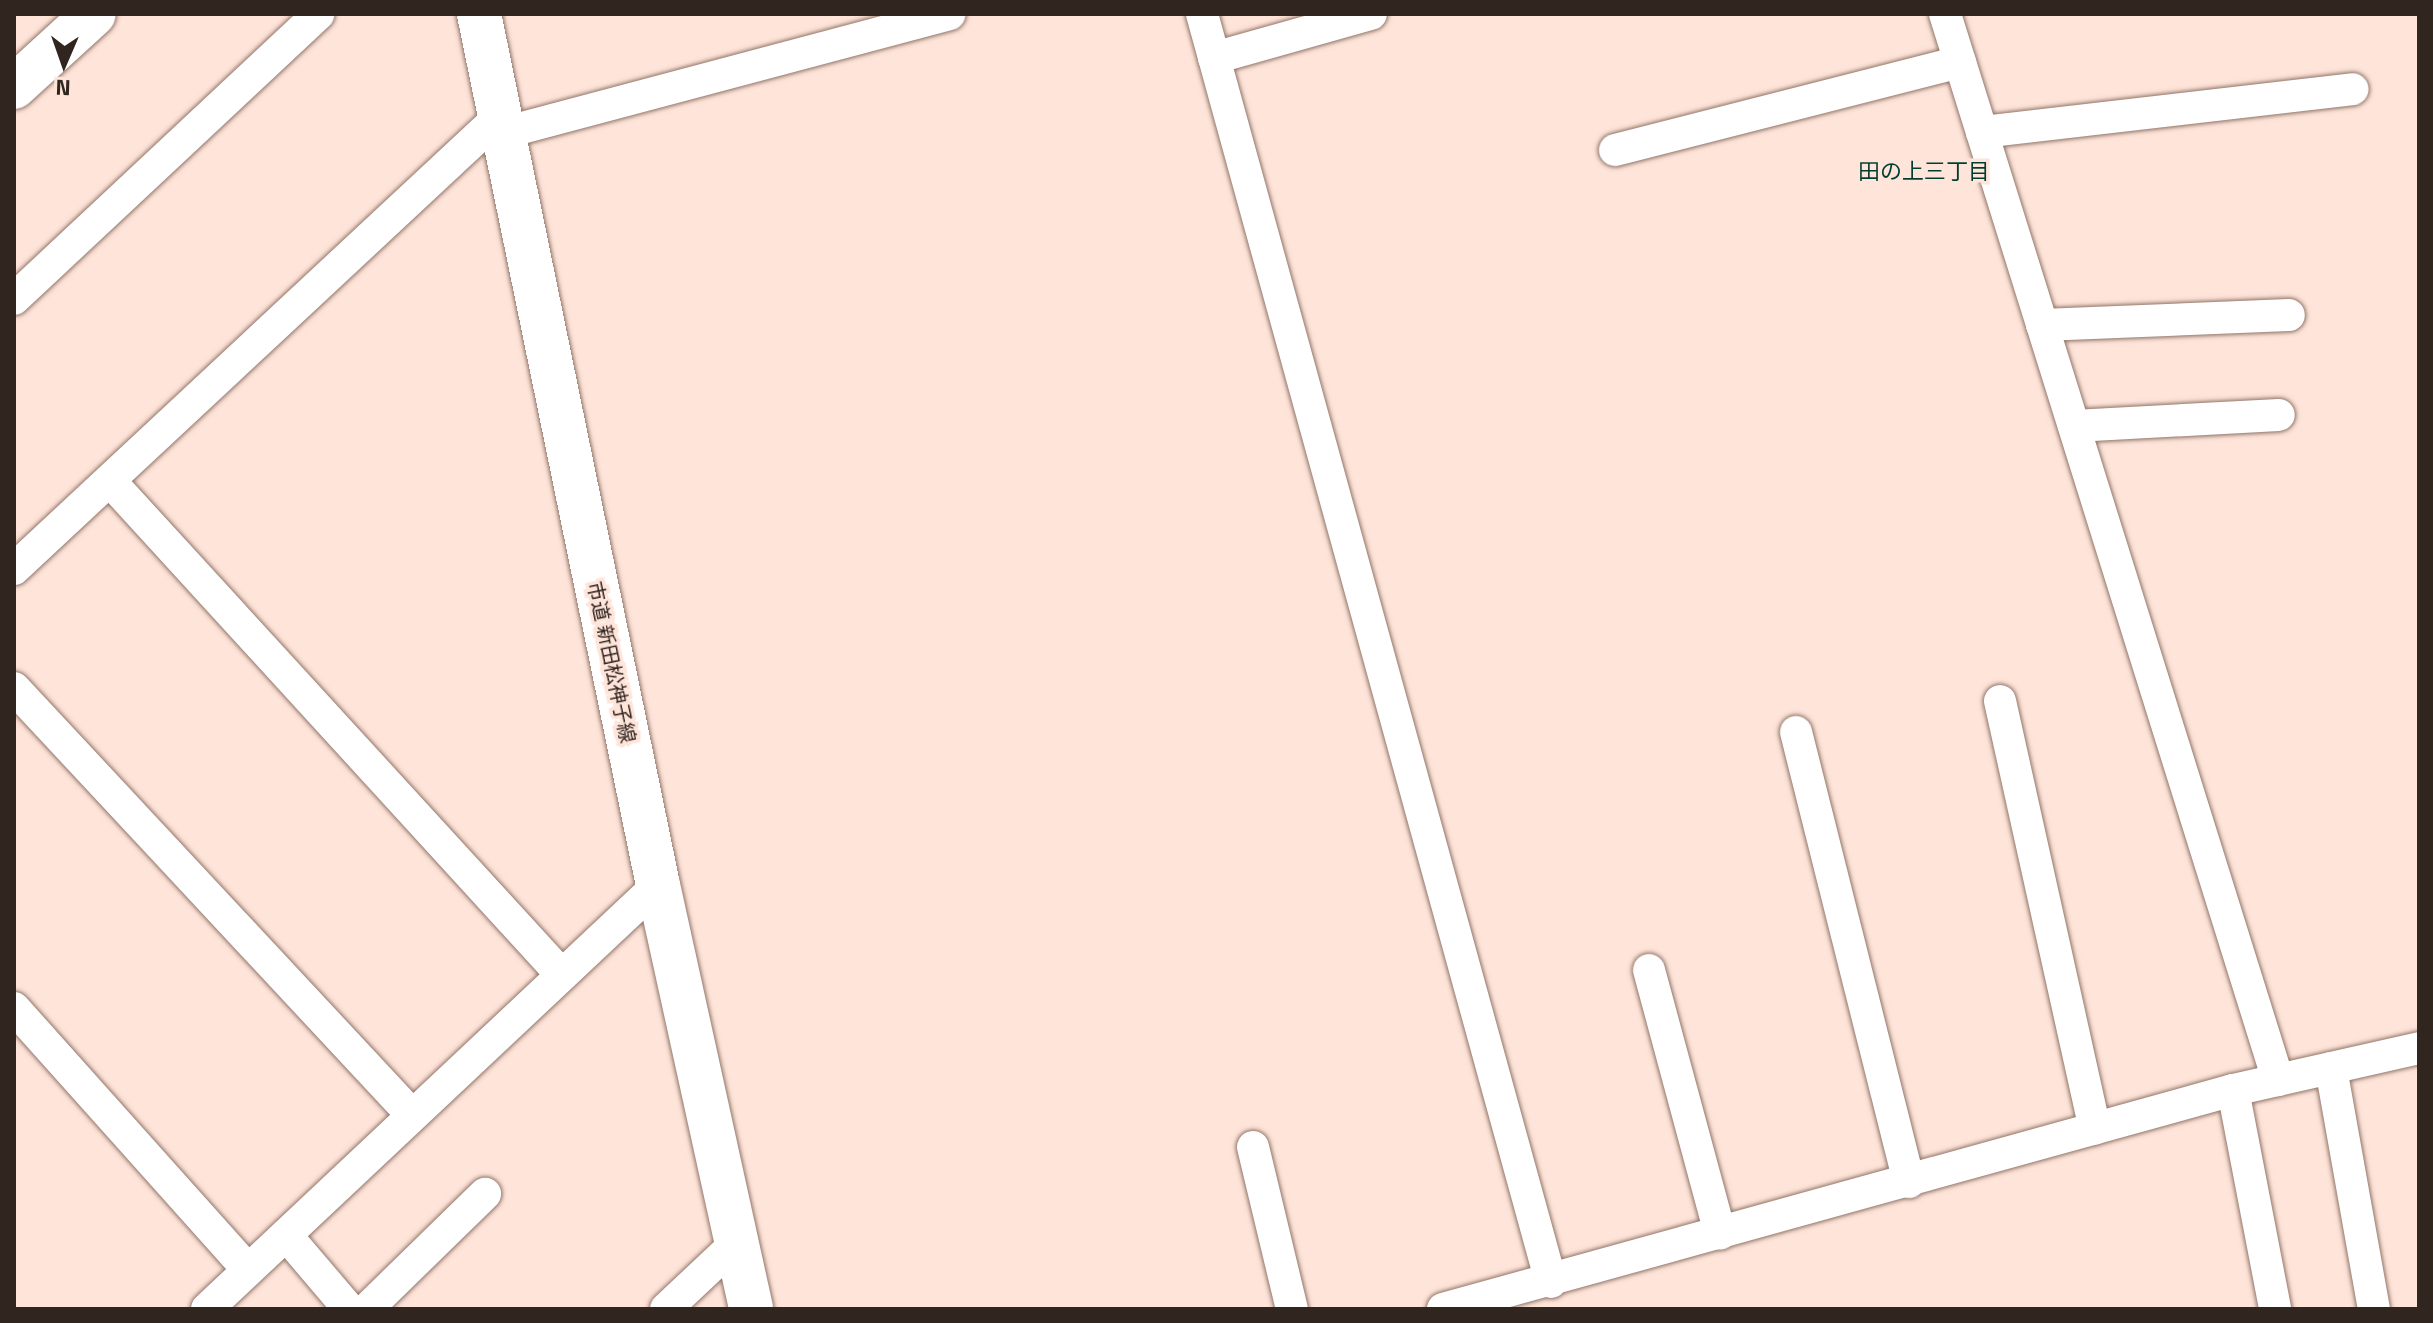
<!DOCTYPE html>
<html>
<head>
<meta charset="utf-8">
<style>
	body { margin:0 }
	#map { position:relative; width:2433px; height:1323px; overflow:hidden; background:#fee4d9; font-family:"Titillium Web","Noto Sans JP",sans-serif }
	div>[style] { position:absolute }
	.roads { filter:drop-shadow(0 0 2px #927569) drop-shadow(0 0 2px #927569) }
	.street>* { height:32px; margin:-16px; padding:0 16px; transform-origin:16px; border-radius:16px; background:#fff }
	.secondary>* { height:44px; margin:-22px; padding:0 22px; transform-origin:22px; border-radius:22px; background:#fff }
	span { translate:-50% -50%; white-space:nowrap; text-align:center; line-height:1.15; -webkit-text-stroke:7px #fee4d9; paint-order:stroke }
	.street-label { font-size:20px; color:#312520 }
	.neighbourhood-label { font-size:22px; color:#003c30 }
	.frame { position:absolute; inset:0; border:16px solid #312520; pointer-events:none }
	.north { position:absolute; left:24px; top:24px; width:80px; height:80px; -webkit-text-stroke:6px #fee4d9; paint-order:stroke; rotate:182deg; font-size:22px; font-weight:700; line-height:32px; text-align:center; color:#312520 }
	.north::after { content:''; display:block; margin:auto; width:28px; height:36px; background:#312520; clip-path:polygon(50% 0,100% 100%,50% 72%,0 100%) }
</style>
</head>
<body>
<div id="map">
	<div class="roads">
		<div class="street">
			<i style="left:1202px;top:14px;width:1315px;rotate:74.61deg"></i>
			<i style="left:1945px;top:14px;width:1117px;rotate:72.65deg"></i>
			<i style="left:1214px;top:58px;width:163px;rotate:-15.7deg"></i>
			<i style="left:1982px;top:132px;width:373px;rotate:-6.6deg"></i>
			<i style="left:503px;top:133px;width:462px;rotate:-14.9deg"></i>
			<i style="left:1615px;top:150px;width:356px;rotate:-14.3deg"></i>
			<i style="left:14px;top:299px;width:417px;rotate:-43.1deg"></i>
			<i style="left:2042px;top:325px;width:247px;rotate:-2.3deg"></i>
			<i style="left:2074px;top:426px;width:205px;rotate:-3.1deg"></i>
			<i style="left:110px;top:481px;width:668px;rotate:47.55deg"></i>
			<i style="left:14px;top:569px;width:663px;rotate:-42.98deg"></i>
			<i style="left:14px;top:688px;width:584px;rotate:47.01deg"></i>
			<i style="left:2000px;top:701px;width:438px;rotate:77.5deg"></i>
			<i style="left:1796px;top:732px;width:464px;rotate:75.9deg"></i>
			<i style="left:1649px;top:970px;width:273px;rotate:74.9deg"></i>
			<i style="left:14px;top:1008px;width:351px;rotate:48.2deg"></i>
			<i style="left:2331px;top:1068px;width:245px;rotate:79.9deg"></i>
			<i style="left:2233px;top:1090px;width:223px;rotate:79.1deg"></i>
			<i style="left:1253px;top:1147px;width:167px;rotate:76.5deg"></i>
			<i style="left:286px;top:1235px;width:97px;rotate:49.6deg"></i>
			<i style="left:207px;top:1309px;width:619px;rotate:-43.23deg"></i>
			<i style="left:367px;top:1309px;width:165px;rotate:-44.3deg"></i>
			<i style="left:666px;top:1309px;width:98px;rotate:-43.3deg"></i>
			<i style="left:1443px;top:1309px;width:820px;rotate:-15.49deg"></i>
			<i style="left:2233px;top:1090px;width:191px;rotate:-12.7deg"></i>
		</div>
		<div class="secondary">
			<i style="left:479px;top:14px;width:889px;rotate:78.39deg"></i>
			<i style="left:658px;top:885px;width:434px;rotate:77.6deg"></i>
			<i style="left:14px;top:87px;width:108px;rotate:-42.4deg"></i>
		</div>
	</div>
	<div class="street-label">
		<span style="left:612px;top:662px;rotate:78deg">市道 新田松神子線</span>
	</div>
	<div class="neighbourhood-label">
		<span style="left:1924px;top:172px">田の上三丁目</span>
	</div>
	<div class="frame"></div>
	<div class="north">N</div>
</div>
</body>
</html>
